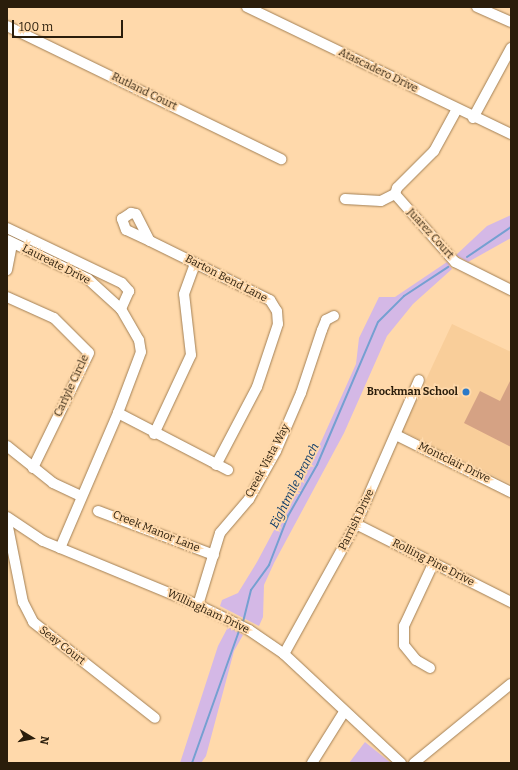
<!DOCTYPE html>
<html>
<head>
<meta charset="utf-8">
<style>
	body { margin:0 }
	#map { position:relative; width:518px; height:770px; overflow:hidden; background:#ffd9ab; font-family:Bitter,serif }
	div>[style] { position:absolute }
	.built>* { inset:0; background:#f9ce9a }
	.green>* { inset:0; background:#d4b8e6 }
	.stream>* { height:2px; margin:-1px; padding:0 1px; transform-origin:1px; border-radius:1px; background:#75a0d1 }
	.building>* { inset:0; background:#d5a284 }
	.roads { filter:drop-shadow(0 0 1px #a38055) drop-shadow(0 0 1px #a38055) }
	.minor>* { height:10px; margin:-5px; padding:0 5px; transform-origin:5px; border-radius:5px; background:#fff }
	.dots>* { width:11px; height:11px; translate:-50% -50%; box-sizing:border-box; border:2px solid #ffd9ab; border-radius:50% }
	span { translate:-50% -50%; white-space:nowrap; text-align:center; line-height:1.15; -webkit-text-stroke:3.5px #ffd9ab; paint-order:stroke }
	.street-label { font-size:11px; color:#2a1d0b }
	.poi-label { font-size:11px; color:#2a1d0b; font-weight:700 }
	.right { translate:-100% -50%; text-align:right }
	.water-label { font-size:12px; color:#0d3b69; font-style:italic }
	.frame { position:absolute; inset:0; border:8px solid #2a1d0b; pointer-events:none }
	.north { position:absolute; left:12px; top:718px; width:40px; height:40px; -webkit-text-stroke:3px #ffd9ab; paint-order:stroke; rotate:100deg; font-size:11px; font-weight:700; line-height:16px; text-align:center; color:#2a1d0b }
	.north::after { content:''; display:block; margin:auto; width:14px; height:18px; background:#2a1d0b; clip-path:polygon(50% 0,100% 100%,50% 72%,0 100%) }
	.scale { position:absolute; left:12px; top:20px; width:111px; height:18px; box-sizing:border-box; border:2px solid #2a1d0b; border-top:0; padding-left:5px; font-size:12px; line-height:14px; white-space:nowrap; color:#2a1d0b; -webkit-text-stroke:3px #ffd9ab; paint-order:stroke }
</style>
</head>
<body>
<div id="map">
	<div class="built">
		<i style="clip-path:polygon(452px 324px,511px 352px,511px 484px,402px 431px)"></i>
	</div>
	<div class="green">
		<i style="clip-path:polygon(511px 215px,511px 238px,468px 262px,456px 255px,487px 226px)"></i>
		<i style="clip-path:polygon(447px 262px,452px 269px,413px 304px,387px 336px,344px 433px,274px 563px,264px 585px,263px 617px,259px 626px,220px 606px,222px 600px,238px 593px,257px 562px,321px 442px,356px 364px,359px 338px,379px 297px,395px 297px)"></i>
		<i style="clip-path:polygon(228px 627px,243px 635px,234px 651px,206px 756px,201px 763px,180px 763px,218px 646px)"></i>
		<i style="clip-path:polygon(365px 742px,391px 763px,349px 763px)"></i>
	</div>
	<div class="stream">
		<i style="left:467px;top:257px;width:53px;rotate:-34.3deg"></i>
		<i style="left:243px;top:622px;width:33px;rotate:-76deg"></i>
		<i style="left:251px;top:590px;width:31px;rotate:-54deg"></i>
		<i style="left:269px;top:565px;width:53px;rotate:-68.8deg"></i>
		<i style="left:288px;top:516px;width:59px;rotate:-60.4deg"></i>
		<i style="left:317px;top:465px;width:155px;rotate:-66.9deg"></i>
		<i style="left:378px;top:322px;width:37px;rotate:-45deg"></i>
		<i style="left:404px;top:296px;width:53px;rotate:-33.4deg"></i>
		<i style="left:192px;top:763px;width:143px;rotate:-70.4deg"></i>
	</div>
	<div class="building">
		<i style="clip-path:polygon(511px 379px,511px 447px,464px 423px,480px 391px,500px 401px)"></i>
	</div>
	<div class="roads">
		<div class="minor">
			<i style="left:247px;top:7px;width:293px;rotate:25.7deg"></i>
			<i style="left:477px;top:7px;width:37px;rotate:24deg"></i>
			<i style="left:7px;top:26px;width:305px;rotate:25.9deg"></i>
			<i style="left:457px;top:109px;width:48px;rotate:118.7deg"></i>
			<i style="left:434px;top:151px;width:52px;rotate:135deg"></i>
			<i style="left:397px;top:188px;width:6px;rotate:108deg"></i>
			<i style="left:395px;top:194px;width:91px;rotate:48.6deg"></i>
			<i style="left:455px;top:262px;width:63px;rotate:26.6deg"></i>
			<i style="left:473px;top:118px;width:80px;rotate:-61.5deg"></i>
			<i style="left:345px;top:199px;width:36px;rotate:3deg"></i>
			<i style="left:381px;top:201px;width:16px;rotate:-27deg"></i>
			<i style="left:7px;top:228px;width:127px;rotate:25.6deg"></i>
			<i style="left:122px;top:283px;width:11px;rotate:49deg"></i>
			<i style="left:129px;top:291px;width:20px;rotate:114deg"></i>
			<i style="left:7px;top:240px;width:90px;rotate:25.7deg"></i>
			<i style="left:88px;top:279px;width:45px;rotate:42.3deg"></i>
			<i style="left:121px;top:309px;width:36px;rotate:60deg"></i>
			<i style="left:139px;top:340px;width:12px;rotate:81deg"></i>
			<i style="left:141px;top:352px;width:65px;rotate:110.7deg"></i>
			<i style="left:118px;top:413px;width:147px;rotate:113.2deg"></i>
			<i style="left:150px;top:241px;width:26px;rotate:-155deg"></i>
			<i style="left:126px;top:230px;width:12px;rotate:-110deg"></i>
			<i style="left:122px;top:219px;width:11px;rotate:-34deg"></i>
			<i style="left:131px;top:213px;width:5px;rotate:11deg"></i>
			<i style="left:136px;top:214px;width:30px;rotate:63deg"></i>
			<i style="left:150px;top:241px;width:134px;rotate:26.2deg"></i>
			<i style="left:270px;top:300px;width:13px;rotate:58deg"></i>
			<i style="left:277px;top:311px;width:13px;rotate:86deg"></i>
			<i style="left:278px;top:324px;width:66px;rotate:108.4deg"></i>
			<i style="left:257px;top:387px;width:88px;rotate:117.7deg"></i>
			<i style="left:7px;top:270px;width:26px;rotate:-79deg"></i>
			<i style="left:7px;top:297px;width:51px;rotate:24.1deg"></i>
			<i style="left:54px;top:318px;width:49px;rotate:45deg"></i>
			<i style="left:89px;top:353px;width:128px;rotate:116deg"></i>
			<i style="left:118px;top:413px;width:124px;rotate:27.4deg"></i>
			<i style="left:154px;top:434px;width:87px;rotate:-64.9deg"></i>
			<i style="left:191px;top:355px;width:61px;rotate:-96.5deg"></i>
			<i style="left:184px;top:294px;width:33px;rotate:-70deg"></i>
			<i style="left:396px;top:435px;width:128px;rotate:26.4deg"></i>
			<i style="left:7px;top:446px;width:59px;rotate:38.8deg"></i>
			<i style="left:53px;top:483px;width:31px;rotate:25deg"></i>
			<i style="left:98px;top:511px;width:124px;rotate:20.8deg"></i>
			<i style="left:7px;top:517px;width:43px;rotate:33.7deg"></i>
			<i style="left:43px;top:541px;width:168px;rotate:22.4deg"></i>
			<i style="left:198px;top:605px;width:57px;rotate:26.1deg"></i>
			<i style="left:249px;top:630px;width:42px;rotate:34.4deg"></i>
			<i style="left:284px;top:654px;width:160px;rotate:43deg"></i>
			<i style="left:7px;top:522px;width:82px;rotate:78.7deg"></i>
			<i style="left:23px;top:602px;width:22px;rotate:63deg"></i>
			<i style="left:33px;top:622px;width:155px;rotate:38.2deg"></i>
			<i style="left:356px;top:524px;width:174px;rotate:26.7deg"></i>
			<i style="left:198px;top:605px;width:75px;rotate:-73deg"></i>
			<i style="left:220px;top:533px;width:45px;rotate:-49.5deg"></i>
			<i style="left:249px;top:499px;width:55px;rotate:-60.6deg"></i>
			<i style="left:276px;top:451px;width:63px;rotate:-66.7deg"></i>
			<i style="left:301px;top:393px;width:66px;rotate:-71.6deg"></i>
			<i style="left:322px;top:330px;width:11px;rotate:-68deg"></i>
			<i style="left:326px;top:320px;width:9px;rotate:-27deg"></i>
			<i style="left:284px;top:654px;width:149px;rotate:-61deg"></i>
			<i style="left:356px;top:524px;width:157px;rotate:-66.4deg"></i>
			<i style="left:430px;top:668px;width:16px;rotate:-150deg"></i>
			<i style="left:416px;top:660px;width:19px;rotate:-129deg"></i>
			<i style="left:404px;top:645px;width:19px;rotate:-90deg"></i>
			<i style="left:404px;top:626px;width:68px;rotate:-64.9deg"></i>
			<i style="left:312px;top:763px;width:60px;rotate:-57.9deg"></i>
			<i style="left:414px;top:763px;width:125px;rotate:-39.2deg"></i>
		</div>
	</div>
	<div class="dots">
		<i style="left:466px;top:392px;background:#2a79c8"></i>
	</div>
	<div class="street-label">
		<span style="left:378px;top:71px;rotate:26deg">Atascadero Drive</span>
		<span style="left:144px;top:92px;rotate:26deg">Rutland Court</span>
		<span style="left:430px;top:234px;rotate:48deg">Juarez Court</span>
		<span style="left:56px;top:265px;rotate:27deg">Laureate Drive</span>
		<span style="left:226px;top:279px;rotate:27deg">Barton Bend Lane</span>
		<span style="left:72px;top:386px;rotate:-65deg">Carlyle Circle</span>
		<span style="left:268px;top:461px;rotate:-62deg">Creek Vista Way</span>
		<span style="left:454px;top:463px;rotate:26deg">Montclair Drive</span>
		<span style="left:357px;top:520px;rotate:-64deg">Parrish Drive</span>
		<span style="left:156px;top:532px;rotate:22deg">Creek Manor Lane</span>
		<span style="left:433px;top:563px;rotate:27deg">Rolling Pine Drive</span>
		<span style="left:208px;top:612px;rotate:25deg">Willingham Drive</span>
		<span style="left:62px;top:646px;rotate:38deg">Seay Court</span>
	</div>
	<div class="poi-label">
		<span class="right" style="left:458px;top:392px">Brockman School</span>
	</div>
	<div class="water-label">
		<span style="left:295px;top:486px;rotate:-63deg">Eightmile Branch</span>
	</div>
	<div class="frame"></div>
	<div class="north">N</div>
	<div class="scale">100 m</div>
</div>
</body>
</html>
